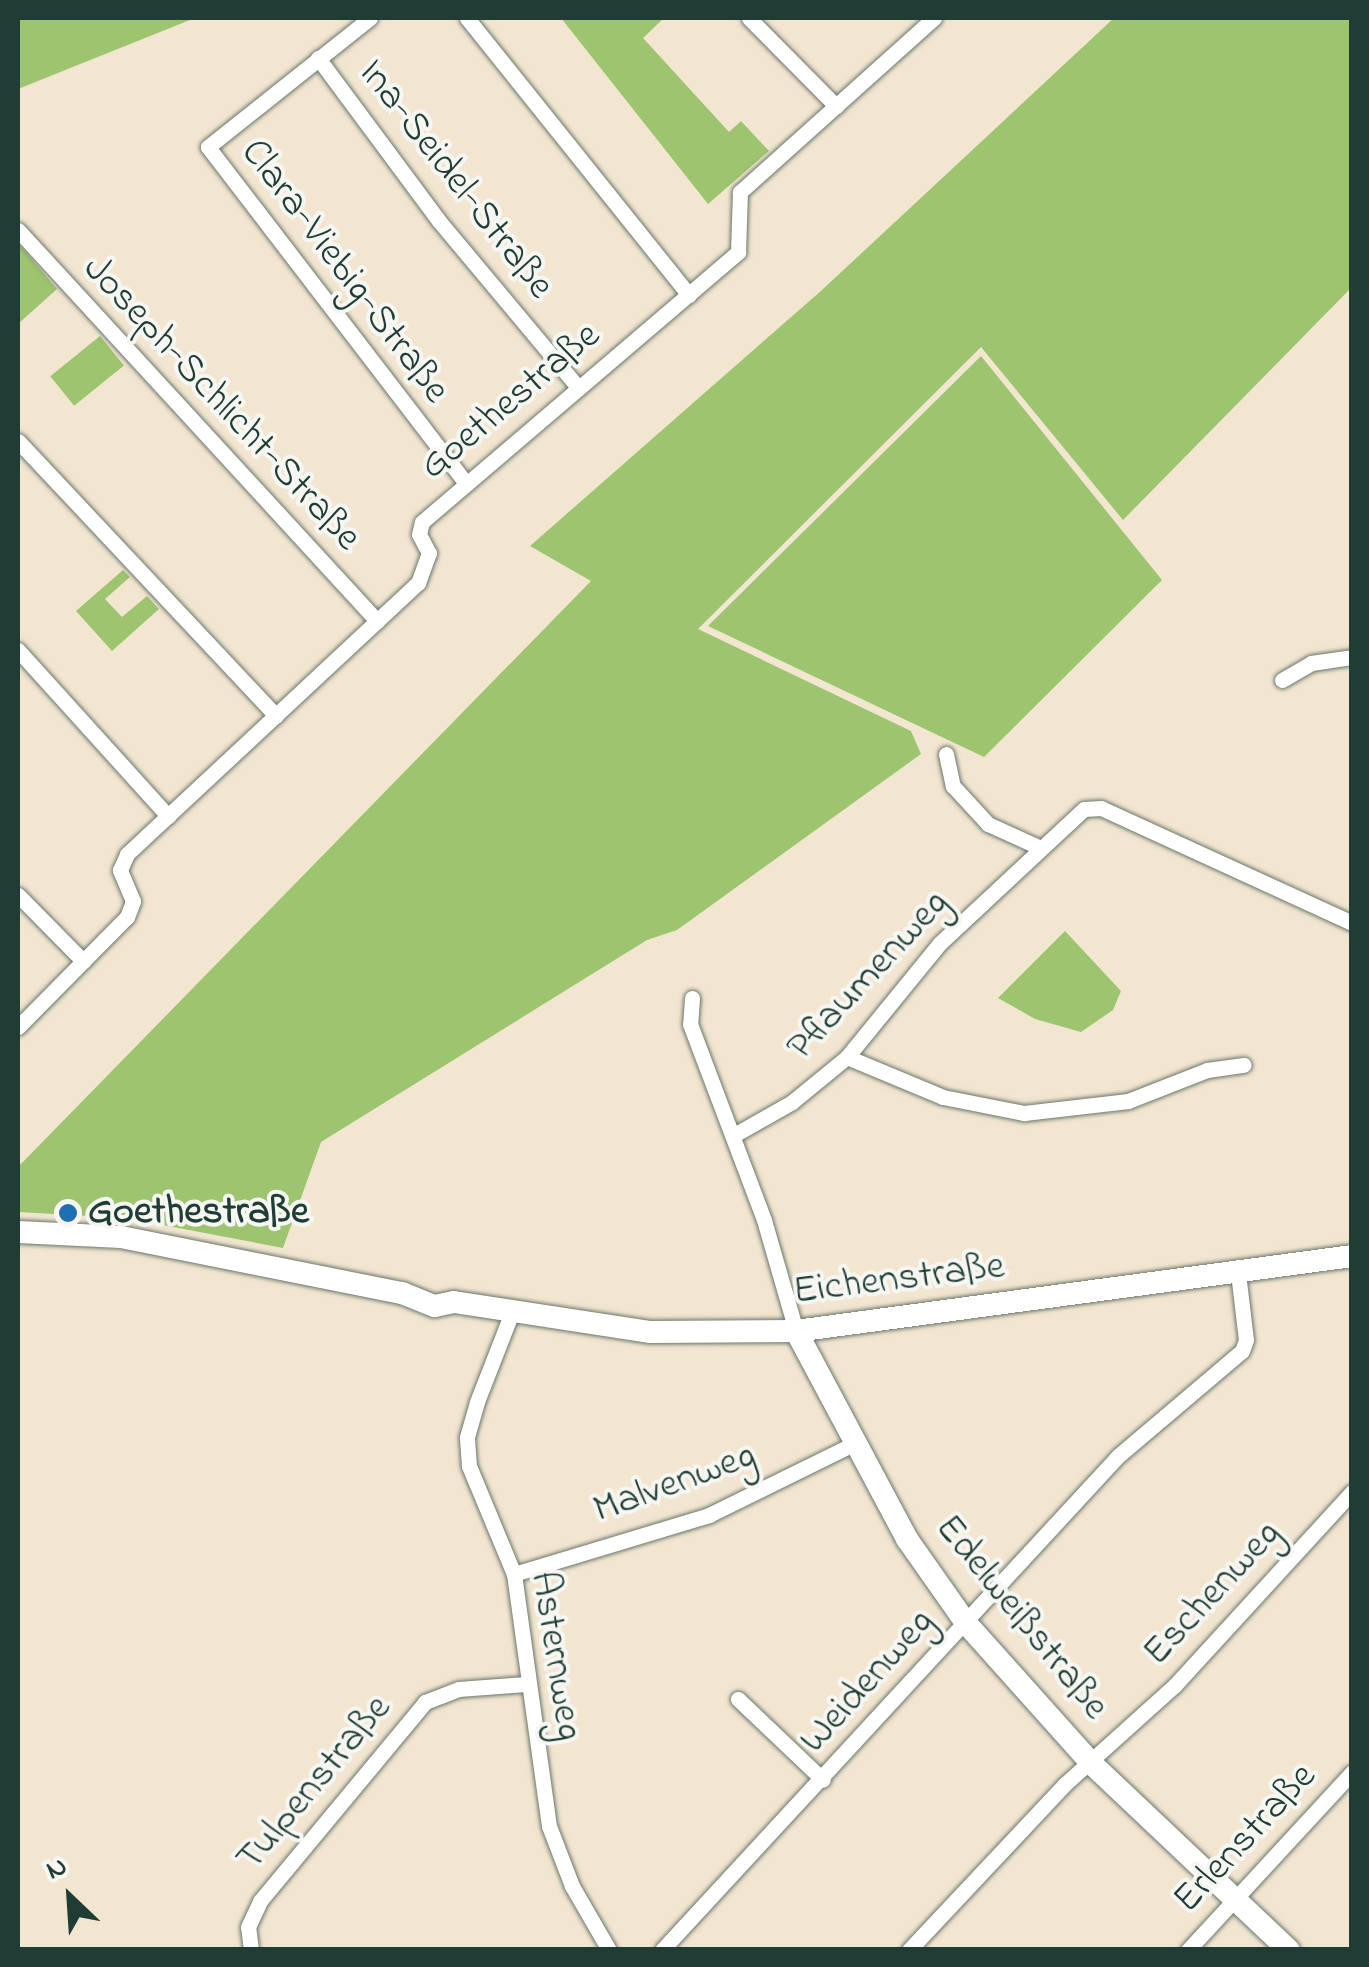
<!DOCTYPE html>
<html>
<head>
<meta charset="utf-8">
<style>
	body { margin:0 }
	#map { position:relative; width:1369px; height:1967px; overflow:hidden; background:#f3e6d1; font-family:"Indie Flower",sans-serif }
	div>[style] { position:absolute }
	.green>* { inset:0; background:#9dc46f; transform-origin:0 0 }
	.roads { filter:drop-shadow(0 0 2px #69786b) drop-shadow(0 0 2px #69786b) }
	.street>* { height:15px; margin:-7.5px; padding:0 7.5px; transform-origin:7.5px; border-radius:7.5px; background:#fff }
	.secondary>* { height:22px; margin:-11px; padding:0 11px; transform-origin:11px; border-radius:11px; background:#fff }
	.dots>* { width:28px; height:28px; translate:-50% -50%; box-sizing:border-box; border:5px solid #f6f6f2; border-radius:50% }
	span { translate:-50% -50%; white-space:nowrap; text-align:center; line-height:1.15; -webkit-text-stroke:8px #f6f6f2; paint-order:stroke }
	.street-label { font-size:40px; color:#1f3d34 }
	.poi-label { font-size:40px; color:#1f3d34; font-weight:700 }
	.left { translate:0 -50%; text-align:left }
	.frame { position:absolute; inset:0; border:20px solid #1f3d34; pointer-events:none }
	.north { position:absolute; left:20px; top:1847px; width:100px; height:100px; -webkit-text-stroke:8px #f6f6f2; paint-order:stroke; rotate:335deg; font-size:28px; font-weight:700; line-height:40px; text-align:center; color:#1f3d34 }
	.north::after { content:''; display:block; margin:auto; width:35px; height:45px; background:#1f3d34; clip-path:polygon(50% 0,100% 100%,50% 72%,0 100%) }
</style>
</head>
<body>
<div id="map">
	<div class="green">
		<i style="clip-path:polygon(18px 18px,195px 18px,18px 89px)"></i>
		<i style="clip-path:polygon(561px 18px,664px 18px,643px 38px,729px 132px,741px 121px,769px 151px,708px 204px)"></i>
		<i style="clip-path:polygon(1114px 18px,1351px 18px,1351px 288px,1123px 520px,981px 347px,698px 629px,911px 731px,921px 754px,677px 930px,647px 940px,321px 1142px,283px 1248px,126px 1218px,18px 1212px,18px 1167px,591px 581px,530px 546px,822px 290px)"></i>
		<i style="clip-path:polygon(18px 243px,57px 289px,18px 324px)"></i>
		<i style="left:100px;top:336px;width:38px;height:64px;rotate:51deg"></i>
		<i style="clip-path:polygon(981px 356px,1162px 580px,984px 757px,708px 626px)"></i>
		<i style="clip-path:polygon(123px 570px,130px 577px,105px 599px,122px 617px,147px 596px,159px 609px,112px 651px,76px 611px)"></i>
		<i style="clip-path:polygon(1065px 931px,1121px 991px,1113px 1010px,1081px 1032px,1035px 1019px,998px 998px)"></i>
	</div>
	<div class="roads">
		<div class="street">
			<i style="left:370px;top:18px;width:207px;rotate:141.5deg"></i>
			<i style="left:208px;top:147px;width:424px;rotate:52.5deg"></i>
			<i style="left:467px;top:18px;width:355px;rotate:51.3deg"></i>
			<i style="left:749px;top:18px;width:124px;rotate:45.3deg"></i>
			<i style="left:318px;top:58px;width:203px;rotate:53.4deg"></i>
			<i style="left:439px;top:221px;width:217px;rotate:50.1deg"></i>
			<i style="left:18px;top:230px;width:531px;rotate:47.44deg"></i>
			<i style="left:18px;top:441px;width:377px;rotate:46.8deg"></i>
			<i style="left:18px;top:650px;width:224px;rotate:47.9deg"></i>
			<i style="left:1282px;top:680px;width:34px;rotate:-30deg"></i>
			<i style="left:1311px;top:663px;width:41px;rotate:-8.3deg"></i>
			<i style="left:946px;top:754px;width:33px;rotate:78deg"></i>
			<i style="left:953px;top:786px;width:52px;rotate:47.4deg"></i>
			<i style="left:988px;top:824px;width:58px;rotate:24.4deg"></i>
			<i style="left:18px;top:895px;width:93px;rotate:45.4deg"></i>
			<i style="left:692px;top:998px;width:26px;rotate:94deg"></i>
			<i style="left:690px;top:1024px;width:210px;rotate:69.3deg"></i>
			<i style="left:764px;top:1220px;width:116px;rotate:73.9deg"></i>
			<i style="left:18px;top:1027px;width:155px;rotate:-45.3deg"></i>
			<i style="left:127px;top:917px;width:17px;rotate:-69deg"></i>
			<i style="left:133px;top:901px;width:34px;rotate:-113deg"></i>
			<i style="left:120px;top:870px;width:17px;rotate:-66deg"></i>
			<i style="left:127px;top:854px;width:398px;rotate:-43deg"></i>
			<i style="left:418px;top:583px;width:32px;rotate:-70deg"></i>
			<i style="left:429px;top:553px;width:21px;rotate:-118deg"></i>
			<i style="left:419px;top:534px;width:12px;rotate:-76deg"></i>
			<i style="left:422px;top:522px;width:416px;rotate:-40.5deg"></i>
			<i style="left:738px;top:252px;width:60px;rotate:-88.1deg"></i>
			<i style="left:740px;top:192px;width:261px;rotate:-41.9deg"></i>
			<i style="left:847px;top:1057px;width:104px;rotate:22.6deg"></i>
			<i style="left:943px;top:1097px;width:83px;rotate:11.2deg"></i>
			<i style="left:1024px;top:1113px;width:105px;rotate:-6.6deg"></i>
			<i style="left:1128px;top:1101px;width:85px;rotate:-21.4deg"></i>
			<i style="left:1207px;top:1070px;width:37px;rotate:-8deg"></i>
			<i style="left:734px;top:1135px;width:67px;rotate:-29.6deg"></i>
			<i style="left:792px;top:1102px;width:71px;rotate:-39.3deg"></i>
			<i style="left:847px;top:1057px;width:146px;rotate:-50.8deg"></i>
			<i style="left:939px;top:944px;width:198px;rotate:-43deg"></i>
			<i style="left:1084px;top:809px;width:17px;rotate:-3deg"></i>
			<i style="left:1101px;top:808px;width:276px;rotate:24.6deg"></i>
			<i style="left:512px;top:1312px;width:97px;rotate:111.3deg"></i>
			<i style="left:477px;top:1402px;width:37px;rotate:106deg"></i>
			<i style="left:467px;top:1438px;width:28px;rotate:86deg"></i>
			<i style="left:469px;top:1466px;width:117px;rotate:67.4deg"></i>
			<i style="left:514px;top:1574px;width:254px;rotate:82.1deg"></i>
			<i style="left:549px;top:1826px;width:64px;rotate:69deg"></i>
			<i style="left:572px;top:1886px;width:74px;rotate:60deg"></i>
			<i style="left:514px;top:1574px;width:204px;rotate:-16.8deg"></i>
			<i style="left:709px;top:1515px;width:161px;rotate:-26.2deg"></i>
			<i style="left:738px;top:1699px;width:117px;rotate:43.6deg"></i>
			<i style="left:251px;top:1950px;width:23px;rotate:-97deg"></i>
			<i style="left:248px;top:1927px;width:29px;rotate:-65deg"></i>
			<i style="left:260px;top:1901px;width:259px;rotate:-50.3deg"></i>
			<i style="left:425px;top:1702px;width:36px;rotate:-21deg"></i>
			<i style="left:459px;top:1689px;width:66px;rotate:-4.3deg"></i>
			<i style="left:662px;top:1950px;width:672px;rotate:-47.29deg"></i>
			<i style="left:1118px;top:1456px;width:162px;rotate:-40.3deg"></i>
			<i style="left:1242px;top:1351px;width:12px;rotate:-70deg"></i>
			<i style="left:1246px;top:1340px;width:67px;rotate:-96.8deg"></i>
			<i style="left:909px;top:1950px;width:228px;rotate:-46.8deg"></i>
			<i style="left:1065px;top:1784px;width:148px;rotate:-42deg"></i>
			<i style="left:1175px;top:1685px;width:262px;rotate:-47.5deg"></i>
			<i style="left:1188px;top:1950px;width:242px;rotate:-47.3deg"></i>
		</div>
		<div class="secondary">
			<i style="left:18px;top:1232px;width:103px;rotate:2.8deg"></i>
			<i style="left:121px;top:1237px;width:287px;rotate:11.3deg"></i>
			<i style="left:402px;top:1293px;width:35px;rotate:22deg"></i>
			<i style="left:435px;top:1306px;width:19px;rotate:-12deg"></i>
			<i style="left:454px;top:1302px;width:199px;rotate:8.7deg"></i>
			<i style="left:651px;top:1332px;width:145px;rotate:-0.4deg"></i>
			<i style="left:796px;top:1331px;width:561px;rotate:-7.68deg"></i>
			<i style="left:796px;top:1331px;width:236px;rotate:61.9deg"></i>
			<i style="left:907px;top:1539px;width:103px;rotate:54.9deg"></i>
			<i style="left:966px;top:1623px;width:188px;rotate:48.2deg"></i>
			<i style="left:1091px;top:1763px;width:272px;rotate:43.4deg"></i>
		</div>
	</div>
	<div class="dots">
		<i style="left:68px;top:1213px;background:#1f6fb2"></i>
	</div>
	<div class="street-label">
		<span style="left:455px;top:180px;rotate:52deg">Ina-Seidel-Straße</span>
		<span style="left:344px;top:272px;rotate:53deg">Clara-Viebig-Straße</span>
		<span style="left:511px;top:402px;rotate:-40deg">Goethestraße</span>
		<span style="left:221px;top:404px;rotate:47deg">Joseph-Schlicht-Straße</span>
		<span style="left:869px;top:976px;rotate:-47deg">Pflaumenweg</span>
		<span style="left:899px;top:1280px;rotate:-7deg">Eichenstraße</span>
		<span style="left:675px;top:1484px;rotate:-20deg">Malvenweg</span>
		<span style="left:1213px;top:1594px;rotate:-47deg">Eschenweg</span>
		<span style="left:1021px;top:1618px;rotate:51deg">Edelweißstraße</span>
		<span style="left:555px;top:1656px;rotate:81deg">Asternweg</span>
		<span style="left:868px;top:1682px;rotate:-48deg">Weidenweg</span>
		<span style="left:315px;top:1784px;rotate:-50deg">Tulpenstraße</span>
		<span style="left:1246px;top:1839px;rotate:-47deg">Erlenstraße</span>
	</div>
	<div class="poi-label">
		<span class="left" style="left:88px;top:1213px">Goethestraße</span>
	</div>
	<div class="frame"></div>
	<div class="north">N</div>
</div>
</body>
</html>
